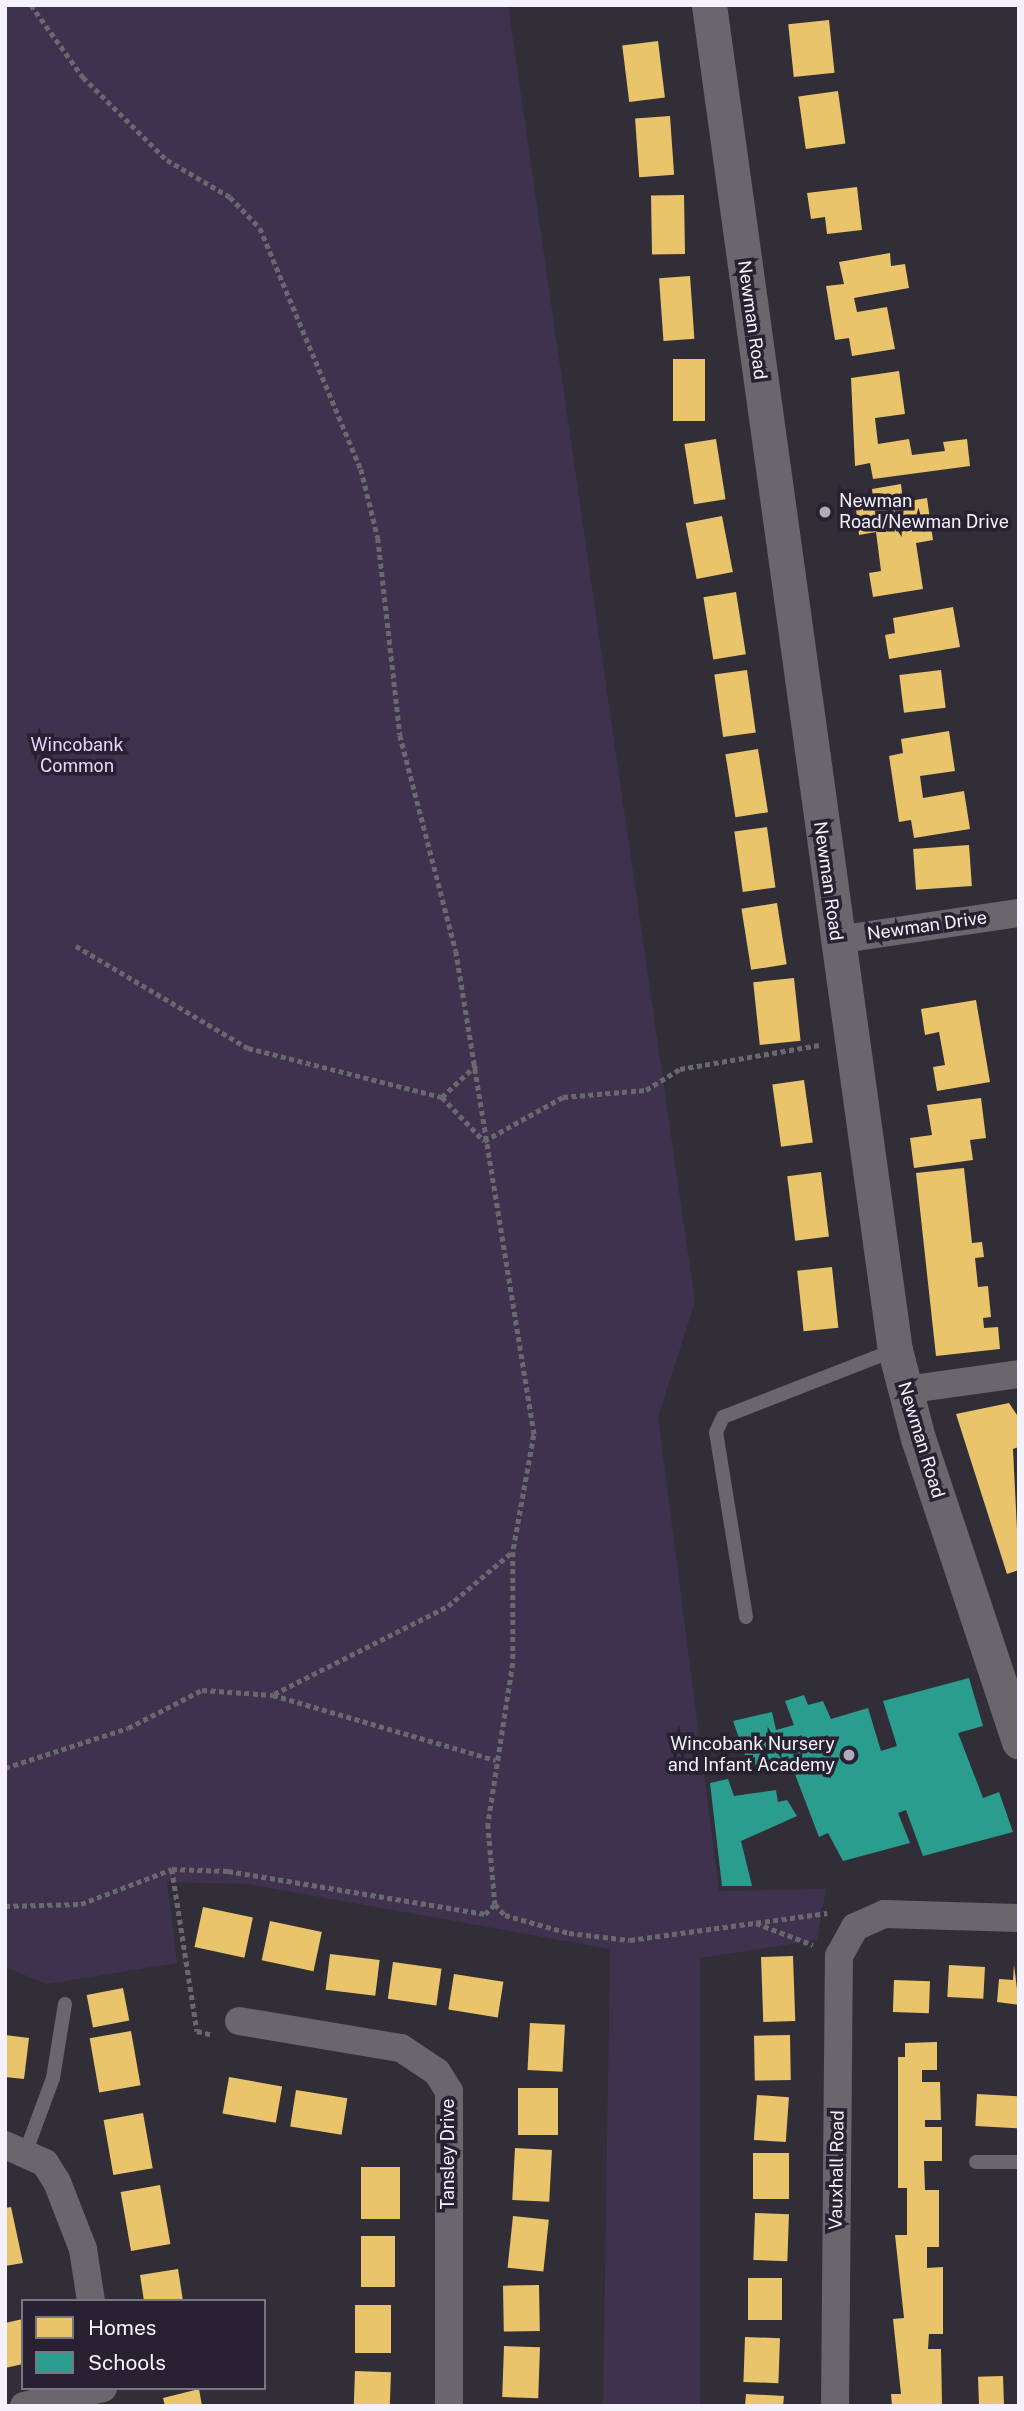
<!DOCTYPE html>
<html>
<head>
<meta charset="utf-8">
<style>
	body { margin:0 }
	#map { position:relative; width:1024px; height:2411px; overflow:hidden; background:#322e38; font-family:"Public Sans",sans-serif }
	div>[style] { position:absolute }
	.green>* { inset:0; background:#3e324e }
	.homes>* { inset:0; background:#e9c46a; transform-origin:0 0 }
	.schools>* { inset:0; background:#2a9d8f }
	.path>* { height:4.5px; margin-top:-2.25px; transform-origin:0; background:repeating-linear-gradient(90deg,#6a686f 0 5px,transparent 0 8.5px) }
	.service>* { height:14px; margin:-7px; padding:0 7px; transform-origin:7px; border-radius:7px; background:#69666e }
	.minor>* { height:28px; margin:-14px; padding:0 14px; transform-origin:14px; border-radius:14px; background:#69666e }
	.tertiary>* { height:35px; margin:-17.5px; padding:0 17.5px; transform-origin:17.5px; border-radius:17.5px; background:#69666e }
	.dots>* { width:19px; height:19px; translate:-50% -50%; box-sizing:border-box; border:4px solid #282131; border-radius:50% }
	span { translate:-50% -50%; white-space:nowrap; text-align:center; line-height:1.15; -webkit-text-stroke:7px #282131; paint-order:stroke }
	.street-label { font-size:18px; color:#f6f2fd }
	.poi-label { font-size:18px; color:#f6f2fd }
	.left { translate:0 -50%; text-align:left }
	.right { translate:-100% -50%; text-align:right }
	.park-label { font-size:18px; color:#e4d6fb }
	.frame { position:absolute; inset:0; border:7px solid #f6f2fd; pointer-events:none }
	.legend { position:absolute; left:21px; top:2299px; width:245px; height:91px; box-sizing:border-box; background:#282131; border:2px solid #7a7583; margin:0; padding:9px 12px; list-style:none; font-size:21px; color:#f6f2fd }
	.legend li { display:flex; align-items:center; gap:14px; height:35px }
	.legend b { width:35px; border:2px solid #7a7583 }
</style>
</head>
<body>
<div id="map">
	<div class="green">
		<i style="clip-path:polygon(5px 5px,508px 5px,695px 1302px,658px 1417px,719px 1891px,826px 1889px,817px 1940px,700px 1958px,700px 2406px,603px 2406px,610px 1949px,247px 1884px,167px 1882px,177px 1963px,47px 1984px,5px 1967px)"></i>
	</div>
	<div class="homes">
		<i style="left:829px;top:20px;width:53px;height:41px;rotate:84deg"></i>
		<i style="left:658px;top:41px;width:57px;height:36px;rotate:83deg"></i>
		<i style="left:838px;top:91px;width:53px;height:40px;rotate:82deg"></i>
		<i style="left:670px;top:116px;width:59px;height:35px;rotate:86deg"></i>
		<i style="clip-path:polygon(857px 187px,862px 230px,827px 234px,825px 217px,811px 219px,807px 193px)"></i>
		<i style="left:684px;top:195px;width:59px;height:33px;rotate:89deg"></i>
		<i style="clip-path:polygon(890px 253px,891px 266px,905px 264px,909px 288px,854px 298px,857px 312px,887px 307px,895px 349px,852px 356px,849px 338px,835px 340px,826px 286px,844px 284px,839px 262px)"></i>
		<i style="left:690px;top:276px;width:63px;height:31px;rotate:86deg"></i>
		<i style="left:673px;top:359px;width:32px;height:62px"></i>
		<i style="clip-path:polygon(899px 371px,905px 414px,875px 418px,878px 444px,909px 439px,912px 455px,945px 451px,943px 442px,967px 439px,970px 466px,873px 479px,870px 463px,855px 466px,851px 378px)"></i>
		<i style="left:716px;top:439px;width:61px;height:32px;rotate:81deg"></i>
		<i style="clip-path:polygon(901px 484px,903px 502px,927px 498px,933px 540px,916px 543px,923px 589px,873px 597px,869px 573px,881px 571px,876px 532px,859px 535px,856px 509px,874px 506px,872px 489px)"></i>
		<i style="left:722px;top:516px;width:57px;height:37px;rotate:79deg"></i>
		<i style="left:736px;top:592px;width:63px;height:33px;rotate:81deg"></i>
		<i style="clip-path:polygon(953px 607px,960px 647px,889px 659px,885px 635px,895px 633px,893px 618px)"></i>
		<i style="left:747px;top:670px;width:63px;height:33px;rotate:82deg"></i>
		<i style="left:941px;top:670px;width:38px;height:42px;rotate:83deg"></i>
		<i style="clip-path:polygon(949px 731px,955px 771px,920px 776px,923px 798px,964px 791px,970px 829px,914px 838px,911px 820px,899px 822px,889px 756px,903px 753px,901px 739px)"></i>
		<i style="left:758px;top:749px;width:64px;height:33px;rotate:81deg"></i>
		<i style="left:767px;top:827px;width:61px;height:33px;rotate:82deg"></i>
		<i style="left:969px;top:845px;width:41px;height:56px;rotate:86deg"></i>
		<i style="left:777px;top:903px;width:62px;height:36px;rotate:81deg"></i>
		<i style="left:794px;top:978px;width:63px;height:41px;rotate:84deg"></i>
		<i style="clip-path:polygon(976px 1000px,990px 1082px,937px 1091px,933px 1067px,945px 1065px,939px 1032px,925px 1035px,921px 1009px)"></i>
		<i style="left:804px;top:1080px;width:63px;height:32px;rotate:82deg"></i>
		<i style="clip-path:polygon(981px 1098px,986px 1138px,970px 1140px,973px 1160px,914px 1168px,910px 1138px,932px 1135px,927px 1105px)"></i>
		<i style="clip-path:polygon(964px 1168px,972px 1243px,982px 1242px,984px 1257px,975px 1258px,978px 1287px,988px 1286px,991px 1317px,983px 1318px,984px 1328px,998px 1327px,1000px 1349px,936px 1356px,916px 1173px)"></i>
		<i style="left:821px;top:1172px;width:65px;height:34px;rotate:83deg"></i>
		<i style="left:832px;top:1267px;width:61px;height:35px;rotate:84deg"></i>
		<i style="clip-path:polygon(1009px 1403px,1019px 1418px,1019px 1447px,1013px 1449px,1019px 1570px,1007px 1574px,956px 1414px)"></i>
		<i style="left:203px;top:1907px;width:51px;height:41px;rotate:12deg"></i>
		<i style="left:270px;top:1921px;width:53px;height:40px;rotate:12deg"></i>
		<i style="left:330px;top:1954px;width:50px;height:36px;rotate:7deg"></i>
		<i style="left:793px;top:1956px;width:65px;height:32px;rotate:88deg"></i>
		<i style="left:393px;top:1962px;width:49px;height:37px;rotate:8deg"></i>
		<i style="left:949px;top:1965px;width:36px;height:32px;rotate:3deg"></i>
		<i style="clip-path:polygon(1014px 1965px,1019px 2005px,997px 2002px,999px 1979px,1013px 1980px)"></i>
		<i style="left:454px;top:1974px;width:50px;height:36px;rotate:9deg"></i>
		<i style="left:894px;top:1980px;width:36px;height:32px;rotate:2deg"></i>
		<i style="left:123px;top:1988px;width:33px;height:37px;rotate:79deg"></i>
		<i style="left:530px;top:2023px;width:35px;height:47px;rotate:3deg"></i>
		<i style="left:131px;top:2031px;width:55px;height:42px;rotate:80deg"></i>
		<i style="clip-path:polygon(5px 2035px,29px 2038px,24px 2079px,5px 2077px)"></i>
		<i style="left:790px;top:2035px;width:45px;height:36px;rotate:89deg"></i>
		<i style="clip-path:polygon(937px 2042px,937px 2070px,922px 2070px,922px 2082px,940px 2082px,941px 2120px,925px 2120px,925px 2127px,942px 2127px,942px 2161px,924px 2161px,925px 2190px,939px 2190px,939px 2247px,927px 2247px,927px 2268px,943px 2267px,943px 2334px,929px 2334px,928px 2349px,941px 2349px,942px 2406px,892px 2406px,891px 2394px,901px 2394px,893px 2319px,904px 2318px,895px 2235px,907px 2235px,907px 2188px,898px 2188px,898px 2057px,905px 2057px,905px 2043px)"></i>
		<i style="left:229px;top:2077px;width:54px;height:37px;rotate:10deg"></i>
		<i style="left:518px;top:2088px;width:40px;height:47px"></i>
		<i style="left:296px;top:2090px;width:52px;height:37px;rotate:9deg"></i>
		<i style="left:977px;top:2094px;width:42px;height:32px;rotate:3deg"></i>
		<i style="left:757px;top:2095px;width:32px;height:45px;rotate:4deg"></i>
		<i style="left:143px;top:2113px;width:56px;height:40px;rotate:80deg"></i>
		<i style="left:515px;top:2148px;width:37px;height:52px;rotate:3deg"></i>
		<i style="left:753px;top:2153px;width:36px;height:46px"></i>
		<i style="left:361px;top:2167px;width:39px;height:52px"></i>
		<i style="left:160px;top:2185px;width:60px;height:40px;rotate:80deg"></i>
		<i style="clip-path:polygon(11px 2207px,23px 2263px,5px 2266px,5px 2208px)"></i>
		<i style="left:755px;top:2213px;width:34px;height:47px;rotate:2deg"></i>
		<i style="left:513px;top:2216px;width:36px;height:52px;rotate:6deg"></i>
		<i style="left:361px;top:2236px;width:34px;height:51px"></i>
		<i style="clip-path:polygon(178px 2269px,183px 2301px,144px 2301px,140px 2275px)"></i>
		<i style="left:748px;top:2278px;width:34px;height:42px"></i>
		<i style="left:539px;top:2285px;width:46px;height:36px;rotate:89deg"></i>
		<i style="left:355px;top:2305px;width:36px;height:48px"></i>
		<i style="clip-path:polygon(23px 2319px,23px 2364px,5px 2368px,5px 2323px)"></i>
		<i style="left:745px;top:2337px;width:35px;height:45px;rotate:2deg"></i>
		<i style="left:504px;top:2346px;width:36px;height:51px;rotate:2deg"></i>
		<i style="left:355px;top:2371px;width:36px;height:35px;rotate:2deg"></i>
		<i style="left:1003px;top:2376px;width:30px;height:25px;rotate:88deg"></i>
		<i style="clip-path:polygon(199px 2389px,202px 2406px,165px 2406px,163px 2398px)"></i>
		<i style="clip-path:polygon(746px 2394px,784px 2396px,783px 2406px,745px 2406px)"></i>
	</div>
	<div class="schools">
		<i style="clip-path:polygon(969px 1678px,983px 1726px,958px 1733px,983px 1798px,999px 1792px,1013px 1832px,923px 1856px,906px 1810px,898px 1813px,910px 1843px,843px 1861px,828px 1833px,819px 1837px,788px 1756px,749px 1767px,733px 1721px,772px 1712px,776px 1730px,794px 1725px,785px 1701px,804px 1695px,808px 1705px,823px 1701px,831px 1719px,868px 1708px,881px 1751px,897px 1746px,883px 1701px)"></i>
		<i style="clip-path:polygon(728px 1779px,734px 1796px,776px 1790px,778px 1802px,787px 1800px,797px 1816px,741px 1841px,752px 1886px,722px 1886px,710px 1783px)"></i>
	</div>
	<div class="path">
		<i style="left:31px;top:5px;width:89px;rotate:54.2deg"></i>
		<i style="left:83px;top:77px;width:118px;rotate:44.7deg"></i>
		<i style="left:167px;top:160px;width:73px;rotate:30.4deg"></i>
		<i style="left:230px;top:197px;width:43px;rotate:45.9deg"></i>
		<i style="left:260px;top:228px;width:261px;rotate:67.3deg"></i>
		<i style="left:361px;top:469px;width:71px;rotate:76.2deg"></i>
		<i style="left:378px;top:538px;width:198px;rotate:83.6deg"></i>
		<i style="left:400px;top:735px;width:223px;rotate:75.5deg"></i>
		<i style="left:456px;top:951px;width:490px;rotate:80.8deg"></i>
		<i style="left:534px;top:1435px;width:119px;rotate:100.2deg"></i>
		<i style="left:513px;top:1552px;width:111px;rotate:90deg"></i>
		<i style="left:513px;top:1663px;width:163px;rotate:98.8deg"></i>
		<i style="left:488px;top:1824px;width:80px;rotate:85deg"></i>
		<i style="left:495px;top:1904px;width:15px;rotate:48deg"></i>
		<i style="left:505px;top:1915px;width:66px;rotate:15.7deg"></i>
		<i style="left:569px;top:1933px;width:61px;rotate:6.5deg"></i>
		<i style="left:630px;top:1940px;width:199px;rotate:-7.8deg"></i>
		<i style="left:76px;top:946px;width:200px;rotate:30.7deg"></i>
		<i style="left:248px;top:1048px;width:200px;rotate:14.2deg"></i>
		<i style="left:442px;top:1097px;width:61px;rotate:46.3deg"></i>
		<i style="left:484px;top:1141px;width:90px;rotate:-29.1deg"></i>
		<i style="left:563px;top:1097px;width:83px;rotate:-4.8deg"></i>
		<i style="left:646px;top:1090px;width:40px;rotate:-32deg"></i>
		<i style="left:680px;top:1069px;width:141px;rotate:-9.8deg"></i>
		<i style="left:442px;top:1097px;width:47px;rotate:-43.3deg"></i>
		<i style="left:274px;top:1694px;width:195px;rotate:-26.8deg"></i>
		<i style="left:448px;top:1606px;width:84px;rotate:-40.2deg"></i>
		<i style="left:5px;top:1768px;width:129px;rotate:-18deg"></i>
		<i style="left:128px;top:1728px;width:83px;rotate:-27.2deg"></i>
		<i style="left:202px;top:1690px;width:71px;rotate:4deg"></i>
		<i style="left:273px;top:1695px;width:232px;rotate:16.3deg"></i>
		<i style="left:172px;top:1869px;width:164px;rotate:81.2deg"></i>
		<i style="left:197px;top:2031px;width:16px;rotate:14deg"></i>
		<i style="left:5px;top:1906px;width:76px;rotate:-1.5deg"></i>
		<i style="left:81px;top:1904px;width:97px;rotate:-21deg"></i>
		<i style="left:172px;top:1869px;width:56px;rotate:2deg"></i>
		<i style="left:228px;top:1871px;width:261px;rotate:9.5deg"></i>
		<i style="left:485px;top:1914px;width:14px;rotate:-45deg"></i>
		<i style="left:756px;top:1923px;width:61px;rotate:21.1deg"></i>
	</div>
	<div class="service">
		<i style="left:746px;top:1617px;width:187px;rotate:-99.2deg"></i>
		<i style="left:716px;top:1432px;width:17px;rotate:-65deg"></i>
		<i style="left:723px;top:1417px;width:185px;rotate:-21.3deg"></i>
		<i style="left:26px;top:2151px;width:78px;rotate:-69.7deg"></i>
		<i style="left:53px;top:2078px;width:75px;rotate:-80.8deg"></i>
		<i style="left:976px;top:2162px;width:43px"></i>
	</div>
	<div class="minor">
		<i style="left:836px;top:940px;width:185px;rotate:-8.4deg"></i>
		<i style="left:905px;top:1390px;width:115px;rotate:-8deg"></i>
		<i style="left:239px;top:2021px;width:164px;rotate:9.5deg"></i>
		<i style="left:401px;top:2048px;width:43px;rotate:33.7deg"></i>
		<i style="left:437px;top:2072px;width:22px;rotate:58deg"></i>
		<i style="left:449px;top:2091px;width:315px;rotate:90deg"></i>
		<i style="left:5px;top:2145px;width:44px;rotate:24.2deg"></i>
		<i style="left:45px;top:2163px;width:22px;rotate:58deg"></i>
		<i style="left:57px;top:2182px;width:72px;rotate:68.8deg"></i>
		<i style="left:83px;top:2249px;width:53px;rotate:81.3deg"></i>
		<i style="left:24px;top:2406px;width:81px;rotate:-12.8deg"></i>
		<i style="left:835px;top:2406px;width:450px;rotate:-89.5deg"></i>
		<i style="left:839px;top:1956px;width:33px;rotate:-61deg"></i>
		<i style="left:855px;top:1927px;width:32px;rotate:-24deg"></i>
		<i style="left:884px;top:1914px;width:135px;rotate:1.7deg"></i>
	</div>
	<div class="tertiary">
		<i style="left:709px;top:5px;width:1358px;rotate:82.13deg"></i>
		<i style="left:895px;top:1350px;width:91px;rotate:75.4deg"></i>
		<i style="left:918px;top:1438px;width:320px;rotate:71.6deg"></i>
	</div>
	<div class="dots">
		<i style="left:825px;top:512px;background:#b1adb8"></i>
		<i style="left:849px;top:1755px;background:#b1adb8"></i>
	</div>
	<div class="street-label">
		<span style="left:752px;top:320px;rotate:82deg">Newman Road</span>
		<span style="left:828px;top:881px;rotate:82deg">Newman Road</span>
		<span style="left:927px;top:926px;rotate:-8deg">Newman Drive</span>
		<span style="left:921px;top:1440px;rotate:73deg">Newman Road</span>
		<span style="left:448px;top:2154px;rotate:-90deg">Tansley Drive</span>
		<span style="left:837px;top:2170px;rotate:-89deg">Vauxhall Road</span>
	</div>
	<div class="poi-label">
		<span class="left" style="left:839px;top:512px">Newman<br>Road/Newman Drive</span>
		<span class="right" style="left:835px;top:1755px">Wincobank Nursery<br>and Infant Academy</span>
	</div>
	<div class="park-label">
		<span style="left:77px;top:756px">Wincobank<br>Common</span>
	</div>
	<div class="frame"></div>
	<ul class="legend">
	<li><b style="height:19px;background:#e9c46a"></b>Homes</li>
	<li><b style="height:19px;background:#2a9d8f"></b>Schools</li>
	</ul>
</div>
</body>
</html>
